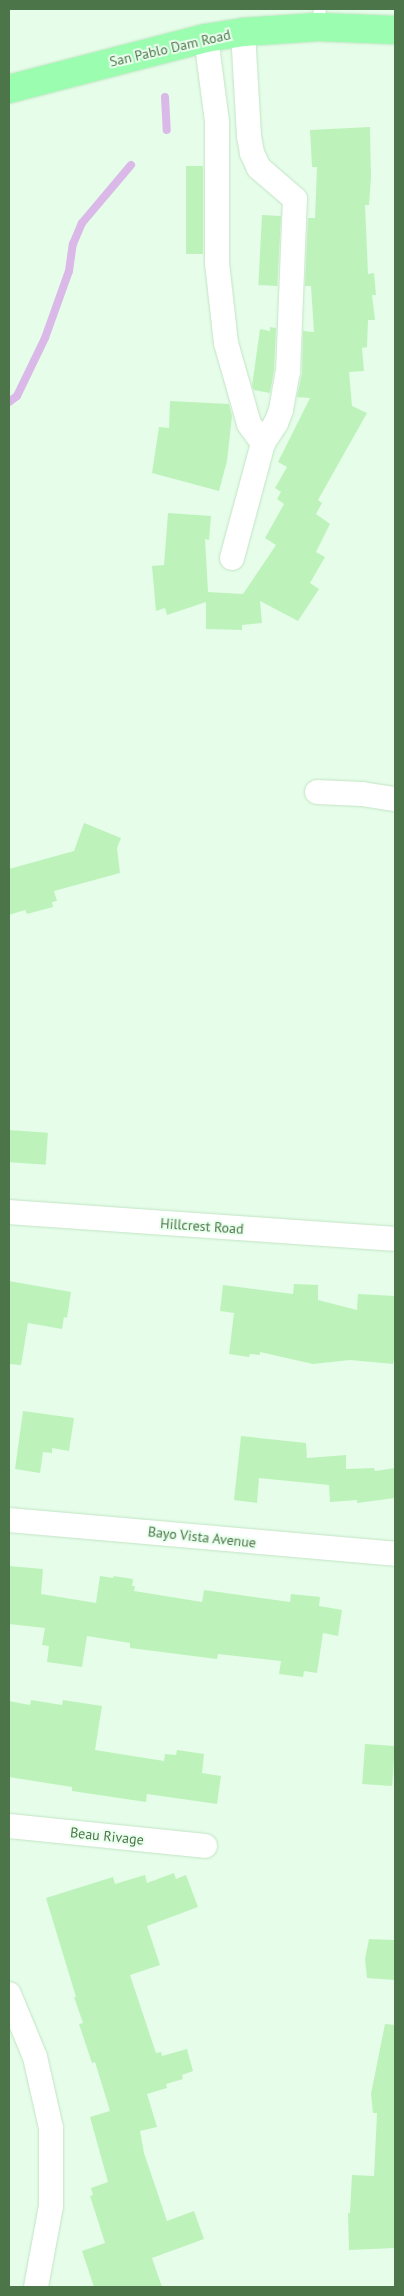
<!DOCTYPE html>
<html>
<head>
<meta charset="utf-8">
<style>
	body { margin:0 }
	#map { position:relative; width:404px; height:2296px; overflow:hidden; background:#e5fde9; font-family:"PT Sans",sans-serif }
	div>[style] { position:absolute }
	.stream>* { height:8px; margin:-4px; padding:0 4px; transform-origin:4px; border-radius:4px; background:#dab8e7 }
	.building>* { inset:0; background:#bdf3bb; transform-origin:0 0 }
	.roads { filter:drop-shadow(0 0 1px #c3e4c4) drop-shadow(0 0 1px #c3e4c4) }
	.lane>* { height:12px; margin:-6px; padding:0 6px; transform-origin:6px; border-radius:6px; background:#fff }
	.street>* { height:24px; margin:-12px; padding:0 12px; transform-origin:12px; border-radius:12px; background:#fff }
	.primary>* { height:28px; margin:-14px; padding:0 14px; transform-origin:14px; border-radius:14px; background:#9bfdb0 }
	span { translate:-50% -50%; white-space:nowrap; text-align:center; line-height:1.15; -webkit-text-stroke:4px #ebffef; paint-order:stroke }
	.street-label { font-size:14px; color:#4c7649 }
	.frame { position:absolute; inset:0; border:10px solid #4c7649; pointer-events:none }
</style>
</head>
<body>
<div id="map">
	<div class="stream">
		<i style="left:165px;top:97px;width:33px;rotate:87deg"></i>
		<i style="left:9px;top:402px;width:10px;rotate:-37deg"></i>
		<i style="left:17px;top:396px;width:64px;rotate:-64.2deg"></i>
		<i style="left:45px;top:338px;width:71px;rotate:-70.3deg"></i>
		<i style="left:69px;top:271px;width:27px;rotate:-82deg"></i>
		<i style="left:73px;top:244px;width:23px;rotate:-67deg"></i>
		<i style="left:82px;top:223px;width:76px;rotate:-49.8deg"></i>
	</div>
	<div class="building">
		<i style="clip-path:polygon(370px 127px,371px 178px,369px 205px,365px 205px,368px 274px,374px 273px,376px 295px,372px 295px,375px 320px,368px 320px,367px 347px,362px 348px,364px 371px,349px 372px,352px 406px,367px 413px,318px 500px,322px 503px,316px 514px,330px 524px,316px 552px,325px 557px,310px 583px,319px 589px,298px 621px,260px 601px,262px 623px,242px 625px,242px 630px,206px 629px,206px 602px,167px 615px,165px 608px,156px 611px,152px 566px,164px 565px,168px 513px,211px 516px,209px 540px,205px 539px,208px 592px,243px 594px,276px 545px,265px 538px,284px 504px,277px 499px,281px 492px,275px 488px,287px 467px,278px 462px,310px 398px,297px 397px,302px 373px,303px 331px,314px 332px,311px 286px,305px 286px,308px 218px,315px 218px,317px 167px,312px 167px,310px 130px)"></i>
		<i style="left:186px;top:166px;width:17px;height:88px"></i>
		<i style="left:262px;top:215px;width:19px;height:70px;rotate:3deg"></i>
		<i style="clip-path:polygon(270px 327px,276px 328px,274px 370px,270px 393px,254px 390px,252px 386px,260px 329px,270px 331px)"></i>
		<i style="clip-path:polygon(170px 401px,229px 404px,232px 416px,227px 461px,219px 491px,152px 473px,159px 427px,169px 428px)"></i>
		<i style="clip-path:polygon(84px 823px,121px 838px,117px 848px,120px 873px,54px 891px,57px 901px,52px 902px,53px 907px,27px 914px,25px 910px,9px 915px,9px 869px,74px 851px)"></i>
		<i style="left:9px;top:1130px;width:39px;height:32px;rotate:4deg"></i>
		<i style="clip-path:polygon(9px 1281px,71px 1292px,67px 1318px,64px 1317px,62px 1329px,28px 1323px,21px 1365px,9px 1364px)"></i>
		<i style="clip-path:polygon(294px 1284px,318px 1285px,318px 1300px,357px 1310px,358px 1294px,395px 1296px,395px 1356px,393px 1364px,350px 1360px,313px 1364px,260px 1352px,260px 1355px,250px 1354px,249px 1357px,229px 1354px,234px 1313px,220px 1311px,223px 1285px,293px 1294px)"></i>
		<i style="clip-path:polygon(23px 1411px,74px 1418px,69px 1451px,52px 1448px,52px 1453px,43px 1452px,40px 1473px,15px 1469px)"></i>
		<i style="clip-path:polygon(241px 1436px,306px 1443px,307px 1458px,346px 1455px,346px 1469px,374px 1468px,375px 1471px,395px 1468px,395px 1498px,357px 1503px,357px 1500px,330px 1502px,329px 1485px,259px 1478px,257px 1503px,234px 1500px)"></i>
		<i style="clip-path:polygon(9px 1566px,43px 1569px,41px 1594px,96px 1603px,100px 1576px,113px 1578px,114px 1576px,133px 1579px,132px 1586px,135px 1586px,134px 1591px,202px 1602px,204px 1590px,290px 1602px,291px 1594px,320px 1597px,319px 1606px,342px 1610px,338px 1636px,323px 1633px,317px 1673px,304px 1671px,303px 1677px,279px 1674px,281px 1661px,218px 1654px,217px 1659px,130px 1648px,130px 1643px,87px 1636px,82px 1667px,47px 1662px,49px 1646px,42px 1645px,45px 1628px,9px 1624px)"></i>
		<i style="clip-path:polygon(31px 1700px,62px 1705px,63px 1700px,102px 1706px,95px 1750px,164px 1761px,165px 1754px,176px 1755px,177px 1750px,204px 1754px,202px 1773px,221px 1776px,217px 1804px,147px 1794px,146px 1802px,72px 1791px,72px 1787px,9px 1777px,9px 1701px,30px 1705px)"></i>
		<i style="left:365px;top:1744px;width:30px;height:40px;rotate:4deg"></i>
		<i style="clip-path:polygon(174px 1873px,176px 1879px,186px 1875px,198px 1907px,147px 1926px,160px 1965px,130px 1975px,156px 2053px,161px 2052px,162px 2056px,187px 2049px,193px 2071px,182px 2075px,183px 2079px,166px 2084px,167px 2088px,147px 2094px,157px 2127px,140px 2131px,144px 2153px,167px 2221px,194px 2211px,204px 2239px,152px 2258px,162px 2287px,94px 2287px,82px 2251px,105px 2243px,90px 2196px,93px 2195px,91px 2188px,108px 2182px,90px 2117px,110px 2111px,95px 2062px,92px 2063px,79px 2024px,83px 2023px,74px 1997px,76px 1997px,46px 1898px,113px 1877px,115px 1884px,145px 1875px,147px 1883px)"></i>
		<i style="clip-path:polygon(369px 1939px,395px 1940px,395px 1980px,367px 1978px,365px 1959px)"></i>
		<i style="clip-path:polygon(385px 2024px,395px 2025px,395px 2248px,349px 2250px,348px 2213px,350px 2213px,352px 2175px,374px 2176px,377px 2113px,373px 2113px,371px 2094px)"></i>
	</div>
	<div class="roads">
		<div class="lane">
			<i style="left:318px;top:27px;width:18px;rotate:-84deg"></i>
		</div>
		<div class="street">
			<i style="left:206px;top:38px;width:85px;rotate:82.5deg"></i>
			<i style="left:217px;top:122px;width:141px;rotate:90deg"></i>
			<i style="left:217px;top:263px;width:81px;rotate:83.6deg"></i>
			<i style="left:226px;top:343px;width:84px;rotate:74.1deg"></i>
			<i style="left:249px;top:424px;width:24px;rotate:54deg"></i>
			<i style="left:232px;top:558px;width:119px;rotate:-74.9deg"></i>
			<i style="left:263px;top:443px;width:24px;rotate:-57deg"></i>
			<i style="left:276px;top:423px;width:14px;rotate:-69deg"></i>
			<i style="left:281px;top:410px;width:39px;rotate:-80deg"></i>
			<i style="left:288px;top:372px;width:173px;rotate:-87.7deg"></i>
			<i style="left:295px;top:199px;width:48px;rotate:-139.3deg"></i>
			<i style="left:259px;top:168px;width:17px;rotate:-115deg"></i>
			<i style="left:252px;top:153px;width:17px;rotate:-100deg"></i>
			<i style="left:249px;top:136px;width:104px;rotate:-93.3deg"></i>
			<i style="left:317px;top:792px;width:45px;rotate:2.5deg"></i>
			<i style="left:362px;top:794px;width:33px;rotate:9deg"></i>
			<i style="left:9px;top:1212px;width:387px;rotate:4deg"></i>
			<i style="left:9px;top:1520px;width:387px;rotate:5deg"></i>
			<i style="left:9px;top:1826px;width:197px;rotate:5.8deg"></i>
			<i style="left:9px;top:1994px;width:68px;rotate:67.6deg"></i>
			<i style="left:35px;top:2057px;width:73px;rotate:77.3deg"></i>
			<i style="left:51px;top:2128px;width:78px;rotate:90deg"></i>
			<i style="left:51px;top:2206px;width:82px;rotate:100.5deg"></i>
		</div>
		<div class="primary">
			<i style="left:9px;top:89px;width:203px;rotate:-14.5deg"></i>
			<i style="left:206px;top:38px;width:37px;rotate:-9deg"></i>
			<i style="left:243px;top:32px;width:75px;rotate:-3.8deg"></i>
			<i style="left:318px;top:27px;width:77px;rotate:2.2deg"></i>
		</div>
	</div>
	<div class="street-label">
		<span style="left:170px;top:48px;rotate:-13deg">San Pablo Dam Road</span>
		<span style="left:202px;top:1226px;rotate:4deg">Hillcrest Road</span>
		<span style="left:202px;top:1537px;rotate:6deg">Bayo Vista Avenue</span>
		<span style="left:107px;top:1836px;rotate:6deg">Beau Rivage</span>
	</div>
	<div class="frame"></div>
</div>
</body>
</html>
